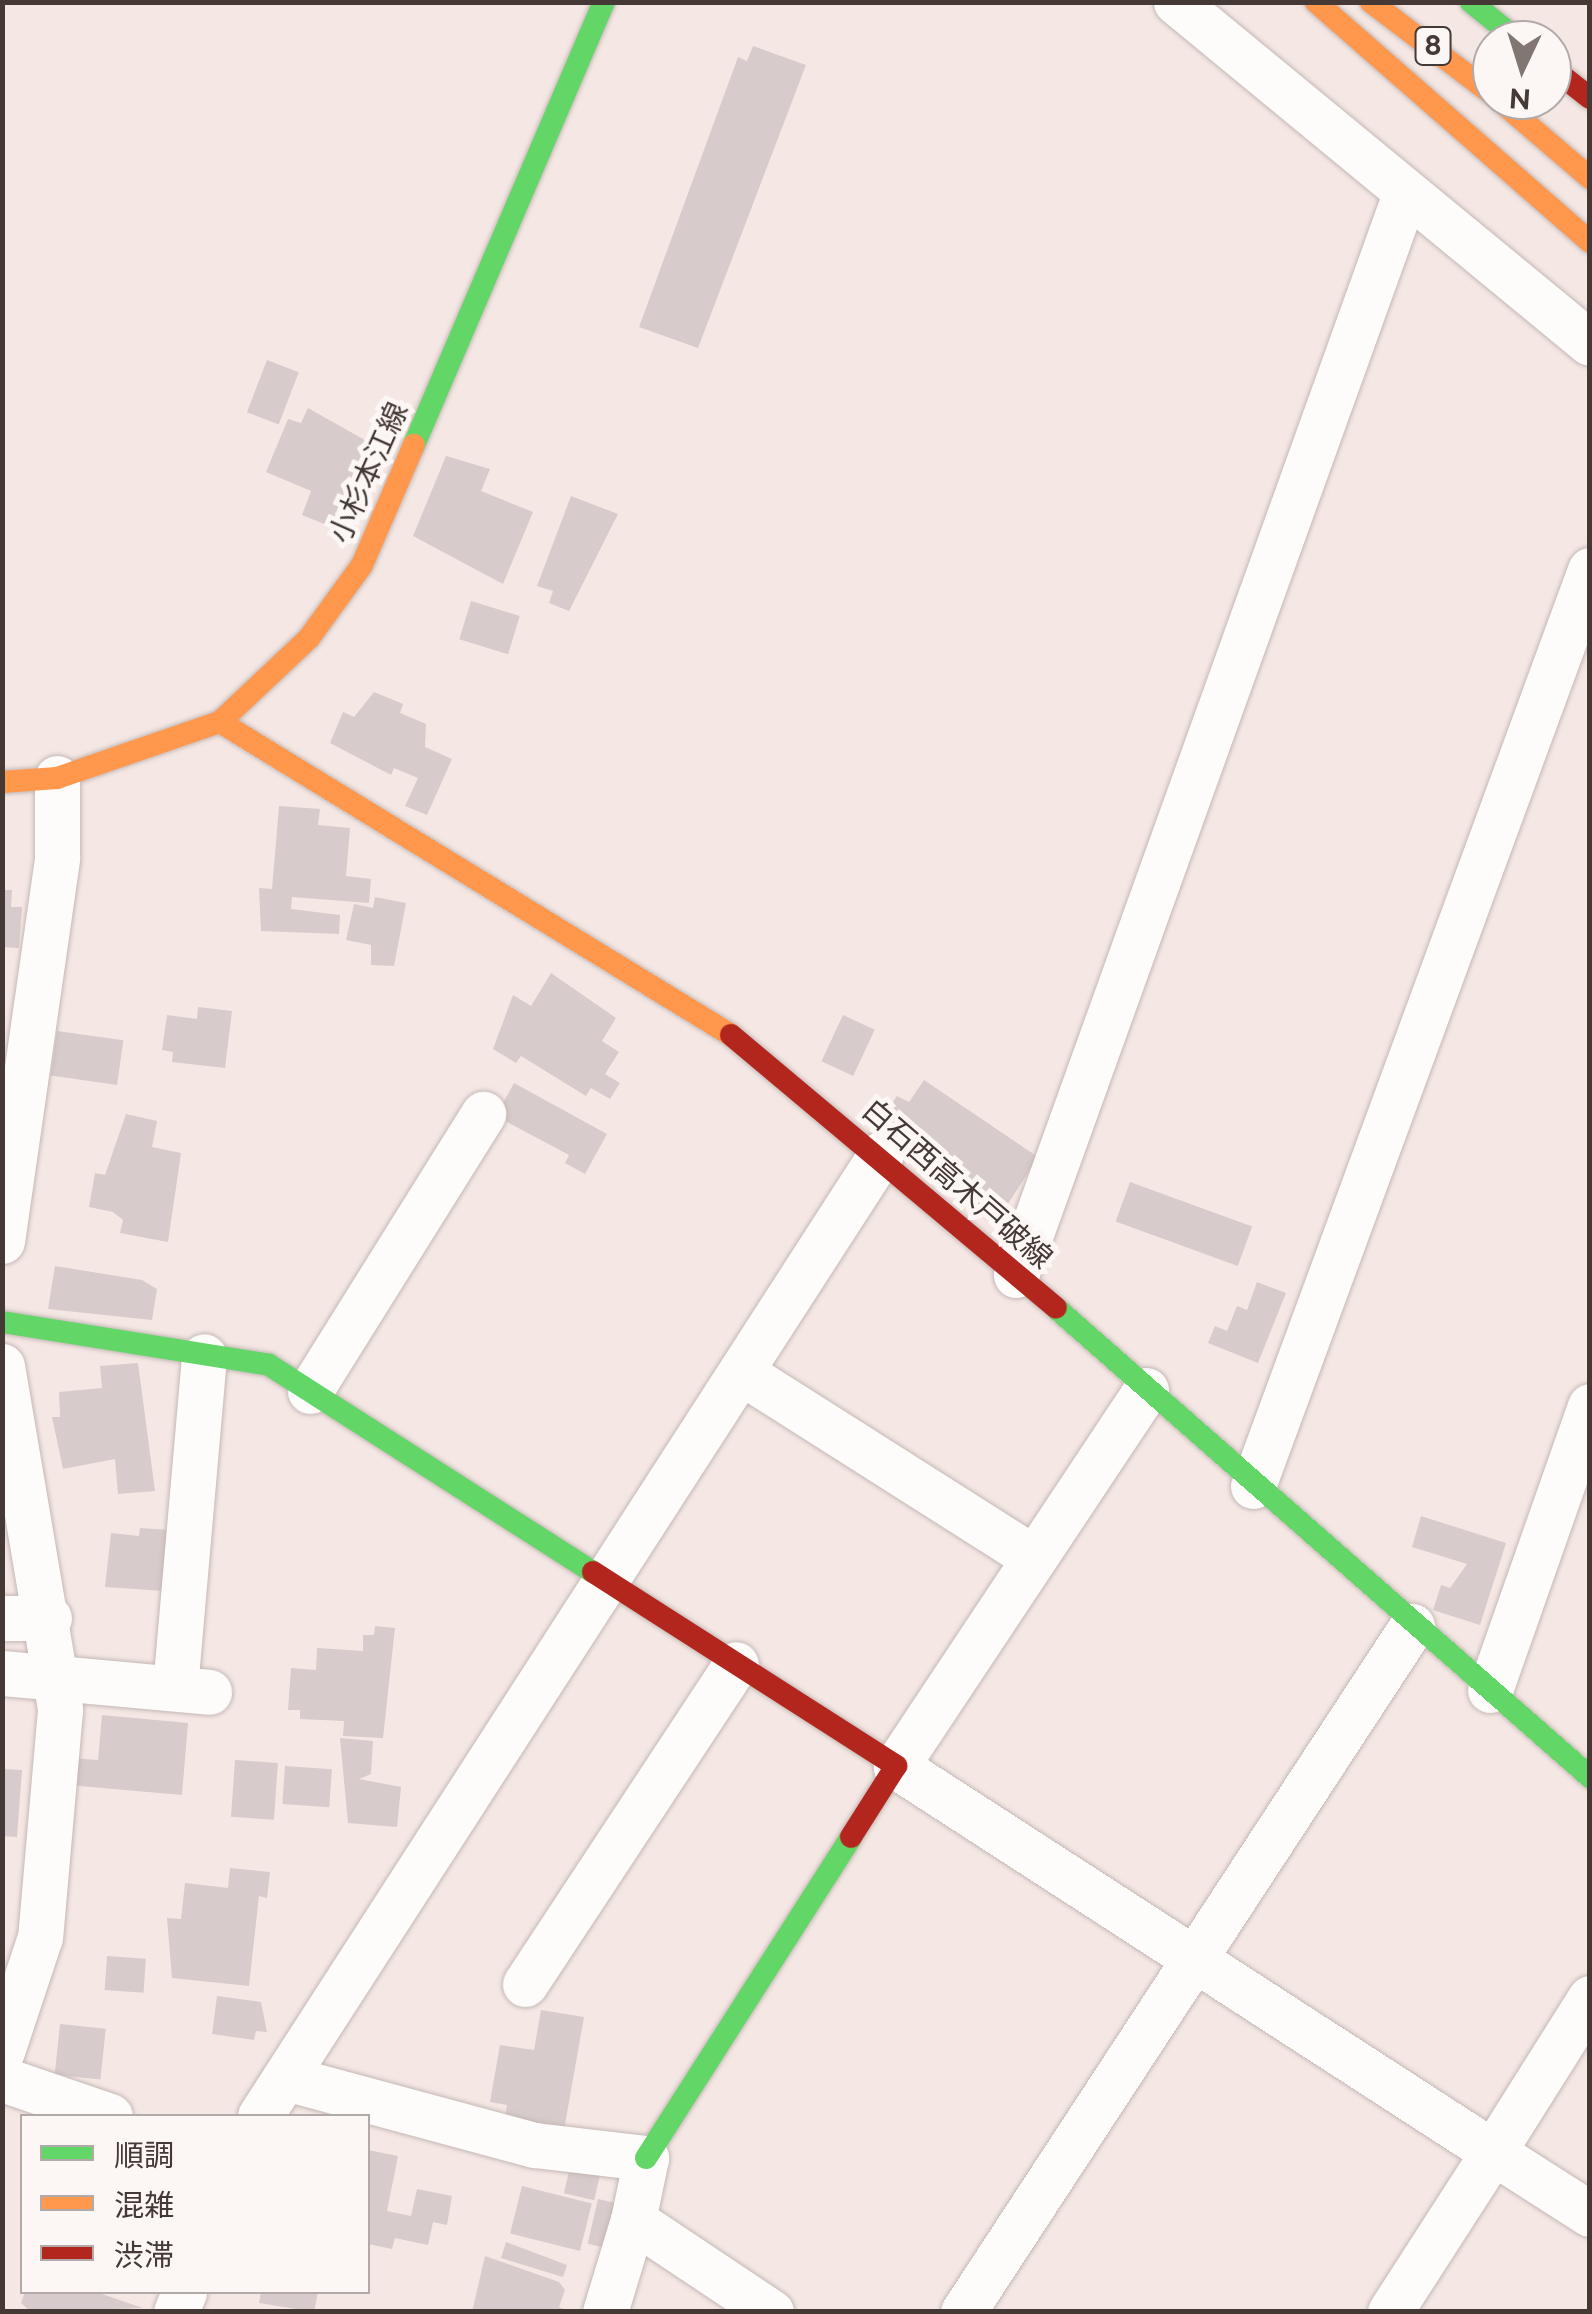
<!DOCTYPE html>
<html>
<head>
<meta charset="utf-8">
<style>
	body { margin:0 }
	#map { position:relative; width:1592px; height:2314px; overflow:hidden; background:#f5e8e4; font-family:Raleway,"Noto Sans JP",sans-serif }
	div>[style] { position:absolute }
	.building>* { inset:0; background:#d7cbcb; transform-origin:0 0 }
	.roads { filter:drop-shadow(0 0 2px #c4b8b5) drop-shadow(0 0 2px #c4b8b5) }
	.street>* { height:45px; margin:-22.5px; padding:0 22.5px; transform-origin:22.5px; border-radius:22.5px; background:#fefcfb }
	.fast>* { height:22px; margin:-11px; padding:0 11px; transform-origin:11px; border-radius:11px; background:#63d668 }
	.slow>* { height:22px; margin:-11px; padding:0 11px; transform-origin:11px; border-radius:11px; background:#ff974d }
	.jam>* { height:22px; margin:-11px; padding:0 11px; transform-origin:11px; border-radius:11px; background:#b3261e }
	span { translate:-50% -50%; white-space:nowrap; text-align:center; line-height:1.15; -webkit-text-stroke:10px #fcf6f4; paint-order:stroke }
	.shield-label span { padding:2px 8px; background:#fcf6f4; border:2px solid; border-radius:8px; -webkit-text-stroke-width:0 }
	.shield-label { font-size:28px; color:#443935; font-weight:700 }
	.street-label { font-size:30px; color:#443935 }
	.frame { position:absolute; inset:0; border:5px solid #443935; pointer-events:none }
	.legend { position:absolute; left:20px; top:2114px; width:350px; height:180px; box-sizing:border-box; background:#fcf6f4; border:2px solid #b2aaa8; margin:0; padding:12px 18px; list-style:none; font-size:30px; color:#443935 }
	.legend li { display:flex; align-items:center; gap:20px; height:50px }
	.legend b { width:50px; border:2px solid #b2aaa8 }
	.north { position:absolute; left:1472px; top:20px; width:100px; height:100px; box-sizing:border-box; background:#fcf6f4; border:2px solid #b2aaa8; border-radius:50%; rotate:184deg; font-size:28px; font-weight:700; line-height:40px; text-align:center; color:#443935 }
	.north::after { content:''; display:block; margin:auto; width:35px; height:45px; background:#827672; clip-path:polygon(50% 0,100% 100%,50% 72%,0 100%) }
</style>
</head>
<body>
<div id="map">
	<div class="building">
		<i style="clip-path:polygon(753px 46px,806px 65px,698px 348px,639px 327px,738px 57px,747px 61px)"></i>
		<i style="left:267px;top:360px;width:34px;height:56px;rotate:21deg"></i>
		<i style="clip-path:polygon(308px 408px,379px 448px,344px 532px,302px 515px,311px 491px,266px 472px,288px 419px,301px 423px)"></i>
		<i style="clip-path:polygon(446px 456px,490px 469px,481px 491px,533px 512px,503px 584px,413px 536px)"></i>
		<i style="clip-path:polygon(571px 496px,618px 514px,569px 611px,549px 603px,553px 591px,537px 586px)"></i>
		<i style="left:471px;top:601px;width:51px;height:40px;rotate:17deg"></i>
		<i style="clip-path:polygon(374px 692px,403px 704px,400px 713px,426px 724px,425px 747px,452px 759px,427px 815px,405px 806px,418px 778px,394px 768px,391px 775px,330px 743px,343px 712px,354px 717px)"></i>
		<i style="clip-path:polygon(279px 806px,320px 809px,318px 825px,350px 828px,346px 876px,371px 879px,369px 903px,292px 897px,291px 909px,340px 915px,339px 934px,261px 931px,259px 888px,272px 889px)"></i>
		<i style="clip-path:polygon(2px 890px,12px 890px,11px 907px,22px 907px,19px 948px,2px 947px)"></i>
		<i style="clip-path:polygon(375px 897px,406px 903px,394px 966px,371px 965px,371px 945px,346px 940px,354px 904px,373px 908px)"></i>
		<i style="clip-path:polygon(551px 973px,616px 1018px,602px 1041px,619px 1052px,605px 1074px,620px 1083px,610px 1099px,591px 1088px,586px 1096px,521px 1056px,516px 1063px,493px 1049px,513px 995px,531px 1006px)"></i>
		<i style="clip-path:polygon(198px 1007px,232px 1011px,225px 1068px,172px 1062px,173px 1052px,162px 1050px,167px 1015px,197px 1019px)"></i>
		<i style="left:843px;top:1015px;width:35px;height:51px;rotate:25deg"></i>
		<i style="left:57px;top:1031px;width:67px;height:45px;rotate:8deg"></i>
		<i style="clip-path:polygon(924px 1080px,1038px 1157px,994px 1226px,951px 1190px,963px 1174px,880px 1121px,897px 1096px,909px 1102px)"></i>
		<i style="clip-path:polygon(514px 1083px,607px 1134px,585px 1174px,565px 1163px,569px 1155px,496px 1116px)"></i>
		<i style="clip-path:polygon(126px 1114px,157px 1121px,152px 1147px,181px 1153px,168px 1242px,120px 1233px,123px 1220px,113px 1212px,89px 1207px,95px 1173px,105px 1175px)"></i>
		<i style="left:1130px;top:1182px;width:130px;height:42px;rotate:20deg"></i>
		<i style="clip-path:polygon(55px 1266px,142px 1280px,157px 1289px,152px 1320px,48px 1309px)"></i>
		<i style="clip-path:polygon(1257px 1282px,1286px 1293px,1258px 1363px,1208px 1343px,1215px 1326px,1227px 1331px,1237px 1306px,1247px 1310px)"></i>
		<i style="clip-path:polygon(138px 1363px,155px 1491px,118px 1494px,115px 1459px,63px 1469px,52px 1417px,60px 1417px,59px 1392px,102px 1388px,100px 1366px)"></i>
		<i style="clip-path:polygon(1421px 1516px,1506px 1543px,1480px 1625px,1433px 1610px,1441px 1585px,1450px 1588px,1467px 1564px,1412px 1547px)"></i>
		<i style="clip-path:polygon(140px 1528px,170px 1530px,164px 1591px,105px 1587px,111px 1533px,139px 1536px)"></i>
		<i style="clip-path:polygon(375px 1626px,395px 1628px,383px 1738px,343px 1736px,344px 1721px,300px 1719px,300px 1710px,288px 1710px,291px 1668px,316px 1670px,317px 1648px,363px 1651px,363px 1635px,374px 1635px)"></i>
		<i style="clip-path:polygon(102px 1715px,188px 1723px,182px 1795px,68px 1785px,70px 1758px,98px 1760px)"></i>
		<i style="clip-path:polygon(340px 1738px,373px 1741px,371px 1774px,359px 1779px,401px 1787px,397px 1827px,348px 1823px)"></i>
		<i style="left:235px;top:1760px;width:43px;height:57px;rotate:4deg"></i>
		<i style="left:285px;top:1766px;width:47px;height:38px;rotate:4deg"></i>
		<i style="clip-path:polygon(2px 1769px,22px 1770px,17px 1837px,2px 1836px)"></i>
		<i style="clip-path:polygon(230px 1868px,270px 1872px,267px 1898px,259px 1896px,249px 1986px,172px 1978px,167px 1918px,181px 1919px,185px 1883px,228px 1888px)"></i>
		<i style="left:107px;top:1956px;width:39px;height:34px;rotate:4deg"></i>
		<i style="clip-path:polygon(217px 1996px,261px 2002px,267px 2032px,256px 2031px,254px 2040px,212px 2034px)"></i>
		<i style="clip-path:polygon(541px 2010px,584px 2017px,564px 2130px,505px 2119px,507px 2105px,490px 2102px,500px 2045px,534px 2050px)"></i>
		<i style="left:60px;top:2024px;width:46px;height:51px;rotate:6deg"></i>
		<i style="clip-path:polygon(368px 2150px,398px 2156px,387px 2211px,411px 2216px,417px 2189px,452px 2196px,447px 2225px,433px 2222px,428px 2245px,395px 2238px,392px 2249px,368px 2244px)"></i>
		<i style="left:570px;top:2167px;width:31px;height:27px;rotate:13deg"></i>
		<i style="left:522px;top:2186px;width:72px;height:49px;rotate:14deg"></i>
		<i style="left:598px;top:2199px;width:22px;height:46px;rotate:13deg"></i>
		<i style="clip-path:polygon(506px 2242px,567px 2265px,563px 2277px,501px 2258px)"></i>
		<i style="clip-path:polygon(485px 2256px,559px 2282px,565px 2290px,559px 2307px,571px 2312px,472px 2312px)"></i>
		<i style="clip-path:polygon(25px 2292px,96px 2292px,143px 2308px,31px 2312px,21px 2303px)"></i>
		<i style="clip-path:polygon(261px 2292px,318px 2292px,314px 2312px,259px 2303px)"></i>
	</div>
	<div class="roads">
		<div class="street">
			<i style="left:1176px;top:2px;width:536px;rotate:39.48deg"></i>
			<i style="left:2px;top:1241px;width:388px;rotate:-81.8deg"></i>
			<i style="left:57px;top:857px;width:79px;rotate:-90deg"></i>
			<i style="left:1016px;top:1275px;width:1149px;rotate:-70.21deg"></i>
			<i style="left:2px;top:1366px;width:349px;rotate:80.4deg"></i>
			<i style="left:60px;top:1710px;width:228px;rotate:95deg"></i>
			<i style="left:40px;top:1937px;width:120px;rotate:108.4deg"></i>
			<i style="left:741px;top:1372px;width:347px;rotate:32.4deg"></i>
			<i style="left:1146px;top:1390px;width:452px;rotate:123.6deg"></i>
			<i style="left:896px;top:1766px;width:711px;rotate:32.89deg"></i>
			<i style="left:1493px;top:2152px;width:190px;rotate:122.8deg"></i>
			<i style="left:310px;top:1391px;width:327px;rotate:-58deg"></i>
			<i style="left:1253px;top:1486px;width:976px;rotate:-69.8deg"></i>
			<i style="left:2px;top:1618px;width:47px"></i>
			<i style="left:2px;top:1673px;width:208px;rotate:5.2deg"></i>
			<i style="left:175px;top:1688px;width:333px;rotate:-85deg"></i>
			<i style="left:1490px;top:1690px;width:301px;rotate:-70.6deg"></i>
			<i style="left:525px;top:1984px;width:383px;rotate:-56.6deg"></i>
			<i style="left:1590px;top:1998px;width:182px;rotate:122.2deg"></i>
			<i style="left:1493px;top:2152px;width:115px;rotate:32.6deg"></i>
			<i style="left:286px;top:2078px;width:258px;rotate:15.1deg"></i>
			<i style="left:535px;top:2145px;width:112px;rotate:6.7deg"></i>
			<i style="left:646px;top:2158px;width:63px;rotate:101.8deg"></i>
			<i style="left:633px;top:2220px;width:166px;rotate:33.7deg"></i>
			<i style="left:2px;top:2079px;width:114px;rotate:18.9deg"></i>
			<i style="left:260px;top:2116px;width:1145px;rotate:-57.16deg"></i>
			<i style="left:176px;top:2312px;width:22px;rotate:-68deg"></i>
			<i style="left:605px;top:2312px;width:96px;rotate:-73.1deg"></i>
			<i style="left:963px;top:2312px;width:820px;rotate:-56.79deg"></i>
		</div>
		<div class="fast">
			<i style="left:1471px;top:2px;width:60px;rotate:39deg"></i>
			<i style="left:414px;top:445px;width:482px;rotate:-66.8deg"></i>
			<i style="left:1056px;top:1308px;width:711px;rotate:41.29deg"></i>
			<i style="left:2px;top:1322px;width:270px;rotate:9.1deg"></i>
			<i style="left:269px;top:1365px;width:384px;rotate:32.6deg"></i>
			<i style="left:646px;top:2158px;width:381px;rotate:-57.4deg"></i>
		</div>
		<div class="slow">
			<i style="left:1316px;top:2px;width:364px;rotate:41.2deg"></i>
			<i style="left:1371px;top:2px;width:152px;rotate:37.2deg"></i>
			<i style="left:1499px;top:100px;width:120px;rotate:40.6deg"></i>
			<i style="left:220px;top:722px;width:599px;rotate:31.49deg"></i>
			<i style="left:2px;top:782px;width:55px;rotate:-4.2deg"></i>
			<i style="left:57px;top:778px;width:172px;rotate:-19deg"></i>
			<i style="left:220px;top:722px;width:122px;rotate:-43.3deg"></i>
			<i style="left:309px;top:638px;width:90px;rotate:-54deg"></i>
			<i style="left:362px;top:565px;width:131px;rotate:-66.6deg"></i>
		</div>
		<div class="jam">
			<i style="left:1552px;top:68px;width:48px;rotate:38.3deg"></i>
			<i style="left:731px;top:1035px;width:424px;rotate:40deg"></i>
			<i style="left:593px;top:1572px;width:360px;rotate:32.6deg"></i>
			<i style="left:896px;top:1766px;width:84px;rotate:122.4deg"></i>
		</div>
	</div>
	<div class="shield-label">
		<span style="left:1433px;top:46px">8</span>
	</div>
	<div class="street-label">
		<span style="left:369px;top:473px;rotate:-66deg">小杉本江線</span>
		<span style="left:957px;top:1184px;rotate:41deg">白石西高木戸破線</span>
	</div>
	<div class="frame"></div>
	<ul class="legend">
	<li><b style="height:12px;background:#63d668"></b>順調</li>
	<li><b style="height:12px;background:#ff974d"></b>混雑</li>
	<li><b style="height:12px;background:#b3261e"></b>渋滞</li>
	</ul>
	<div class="north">N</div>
</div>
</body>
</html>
